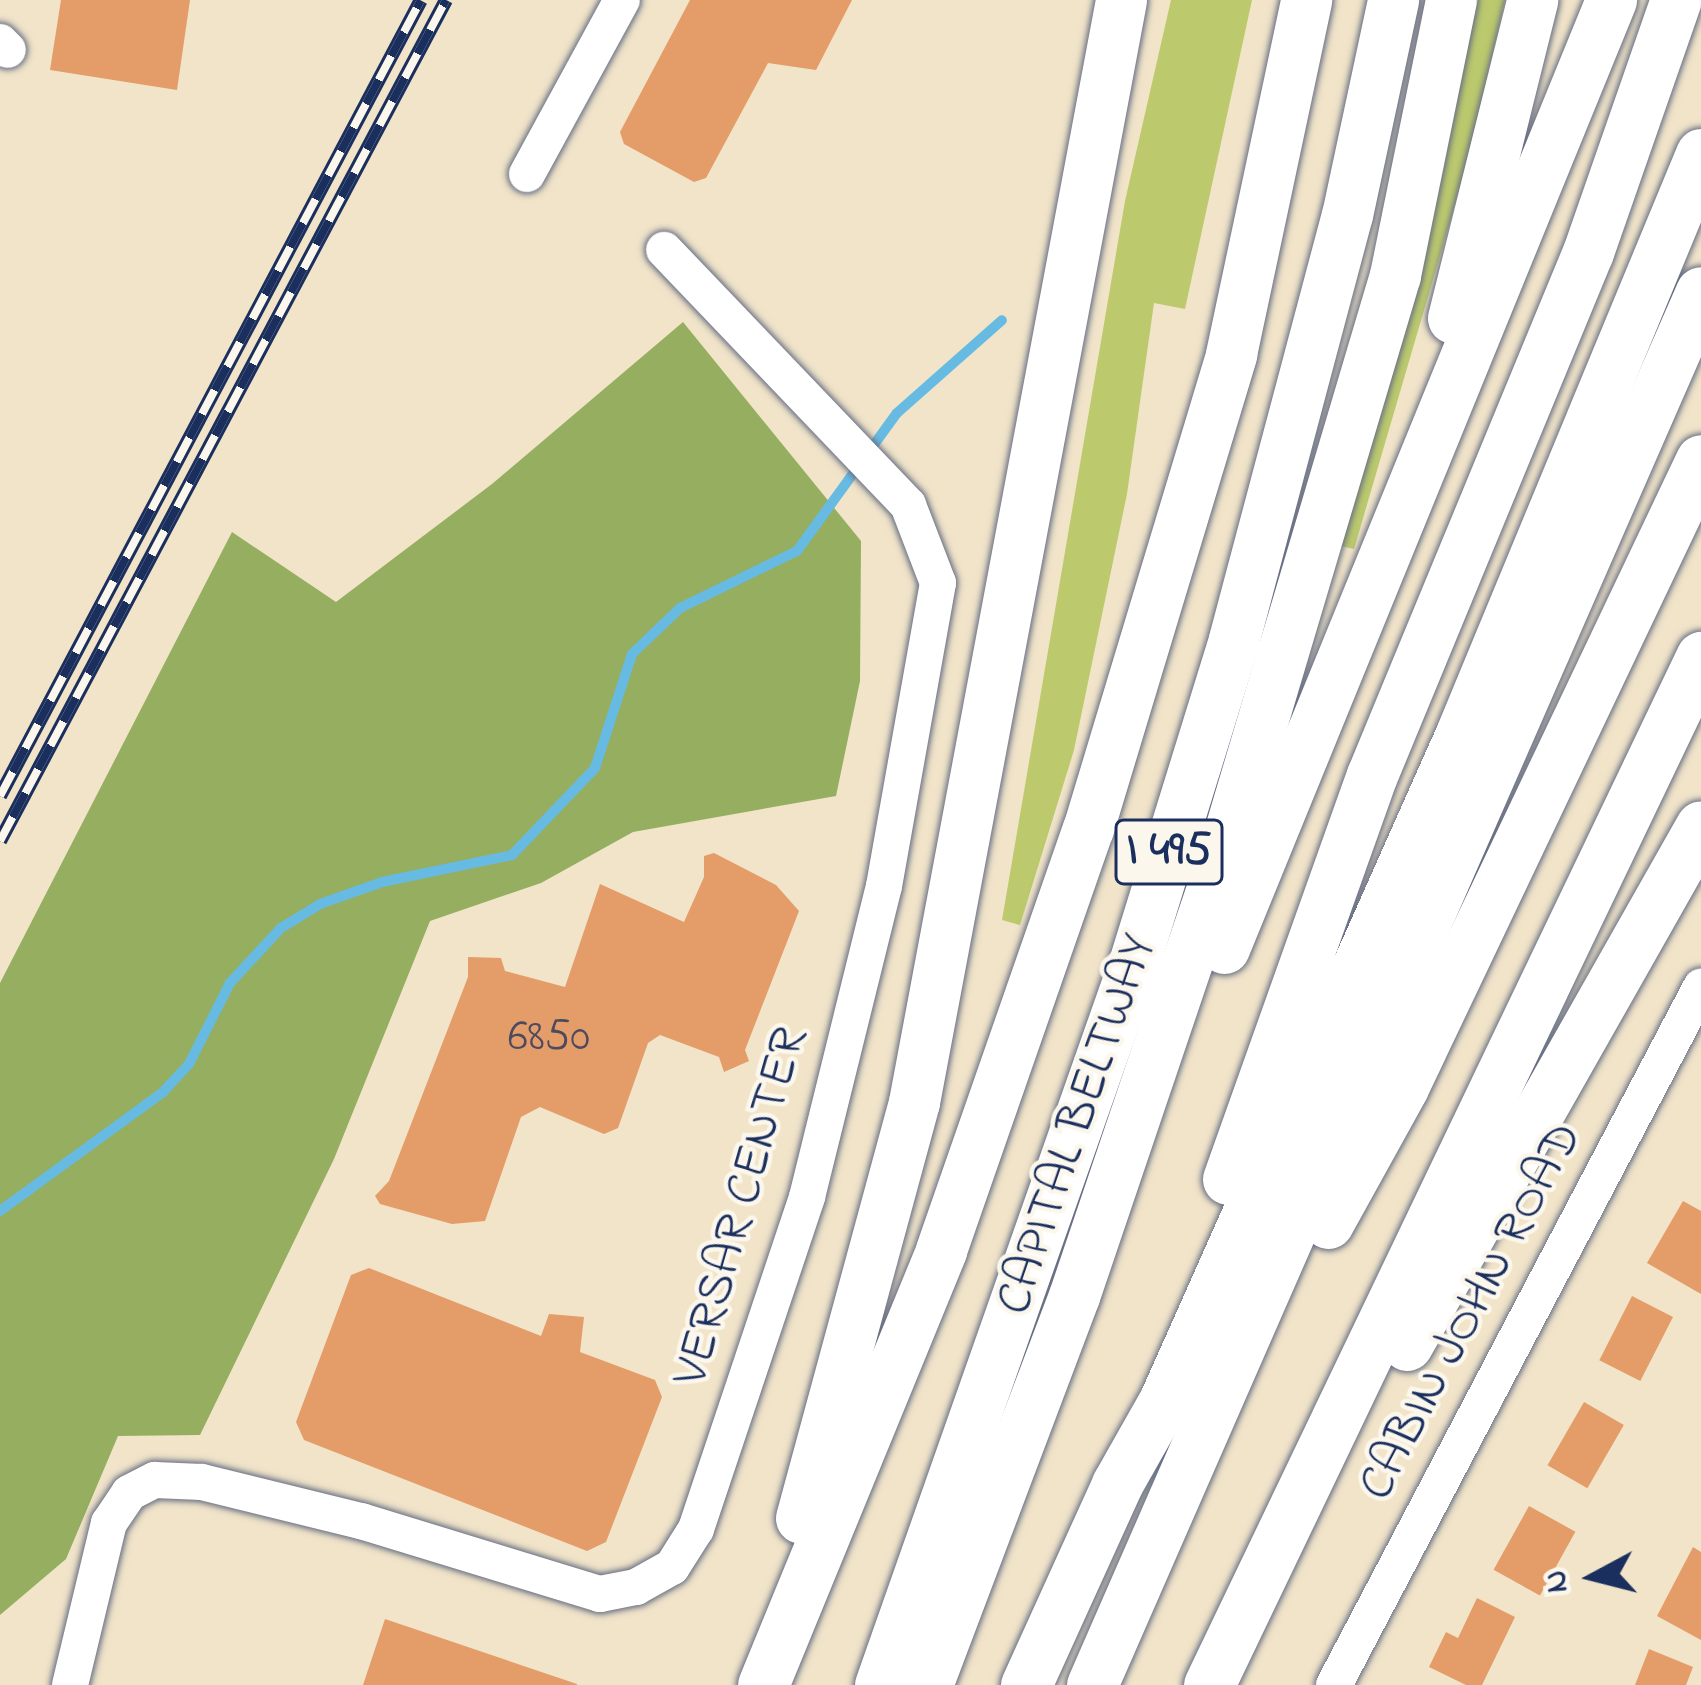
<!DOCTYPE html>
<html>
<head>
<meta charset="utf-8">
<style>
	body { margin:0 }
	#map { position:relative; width:1701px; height:1685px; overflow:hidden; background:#f1e4c9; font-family:"Indie Flower",sans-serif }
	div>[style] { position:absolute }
	.green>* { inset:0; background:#bcca6d }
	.forest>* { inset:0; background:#95ae60 }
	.stream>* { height:10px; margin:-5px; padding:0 5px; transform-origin:5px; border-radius:5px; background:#67bbe3 }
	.building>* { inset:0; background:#e49c68; transform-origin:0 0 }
	.roads { filter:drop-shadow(0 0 3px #666e83) drop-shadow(0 0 3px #666e83) }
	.minor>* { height:36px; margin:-18px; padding:0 18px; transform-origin:18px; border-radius:18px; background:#fff }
	.highway>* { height:51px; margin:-25.5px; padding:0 25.5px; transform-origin:25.5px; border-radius:25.5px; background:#fff }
	.rail>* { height:14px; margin-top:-7px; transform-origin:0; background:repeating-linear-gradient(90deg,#fbf7ec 0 27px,#1b2f5e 0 54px); box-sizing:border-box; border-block:3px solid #1b2f5e }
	span { translate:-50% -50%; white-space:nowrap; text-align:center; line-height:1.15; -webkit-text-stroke:9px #fbf7ec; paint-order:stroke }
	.number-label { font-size:45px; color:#4d4a60 }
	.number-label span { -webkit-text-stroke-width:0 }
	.shield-label span { padding:3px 9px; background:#fbf7ec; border:3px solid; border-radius:9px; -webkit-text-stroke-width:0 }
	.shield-label { font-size:48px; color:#1b2f5e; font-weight:700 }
	.street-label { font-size:51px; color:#1b2f5e }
	.north { position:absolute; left:1533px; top:1517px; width:120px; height:120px; -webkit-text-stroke:9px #fbf7ec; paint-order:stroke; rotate:263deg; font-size:33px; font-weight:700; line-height:48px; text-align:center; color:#1b2f5e }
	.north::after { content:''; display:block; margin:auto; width:42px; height:54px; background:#1b2f5e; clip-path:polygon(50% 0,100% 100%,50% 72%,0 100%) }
</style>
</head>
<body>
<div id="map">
	<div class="green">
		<i style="clip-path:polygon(1171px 0,1252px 0,1185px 309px,1154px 303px,1127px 494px,1074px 750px,1020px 925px,1002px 920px,1125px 201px)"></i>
		<i style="clip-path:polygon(1465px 0,1505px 0,1468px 160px,1354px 549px,1336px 545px)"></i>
	</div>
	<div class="forest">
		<i style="clip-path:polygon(683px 322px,861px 541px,860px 681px,836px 796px,633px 832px,541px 883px,430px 921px,334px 1159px,200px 1435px,118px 1436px,66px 1559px,0 1615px,0 983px,232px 532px,336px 602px,492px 484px)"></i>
	</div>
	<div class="stream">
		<i style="left:0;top:1211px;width:202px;rotate:-36.1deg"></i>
		<i style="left:163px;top:1092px;width:38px;rotate:-47deg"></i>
		<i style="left:189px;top:1064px;width:91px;rotate:-63.2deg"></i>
		<i style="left:230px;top:983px;width:75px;rotate:-47.2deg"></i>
		<i style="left:281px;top:928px;width:46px;rotate:-31.6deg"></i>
		<i style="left:320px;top:904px;width:66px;rotate:-19.5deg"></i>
		<i style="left:382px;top:882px;width:133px;rotate:-11.7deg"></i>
		<i style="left:512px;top:855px;width:120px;rotate:-46.3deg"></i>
		<i style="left:595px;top:768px;width:120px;rotate:-72deg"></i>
		<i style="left:632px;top:654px;width:66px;rotate:-43.8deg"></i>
		<i style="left:680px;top:608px;width:130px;rotate:-26deg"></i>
		<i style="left:797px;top:551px;width:170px;rotate:-54.1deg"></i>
		<i style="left:897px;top:413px;width:140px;rotate:-41.5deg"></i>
	</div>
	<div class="building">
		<i style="clip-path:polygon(61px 0,190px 0,177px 90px,50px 70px)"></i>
		<i style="clip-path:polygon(690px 0,852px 0,816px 70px,768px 63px,706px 178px,694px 182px,624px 144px,620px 132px)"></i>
		<i style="clip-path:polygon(714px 853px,776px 885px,799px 911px,745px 1050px,749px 1061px,724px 1072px,719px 1057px,660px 1035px,648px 1043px,618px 1128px,604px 1134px,540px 1107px,521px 1117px,485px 1221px,452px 1224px,380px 1204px,375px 1196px,389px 1181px,468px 977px,468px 957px,501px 958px,505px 971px,565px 987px,600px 884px,684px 922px,704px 877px,704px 856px)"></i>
		<i style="clip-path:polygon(1683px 1201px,1701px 1211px,1701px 1294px,1647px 1263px)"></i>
		<i style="clip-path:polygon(369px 1268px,541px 1336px,549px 1314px,584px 1317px,580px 1352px,655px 1380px,662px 1397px,606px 1542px,587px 1551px,304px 1440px,296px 1422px,351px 1275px)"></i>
		<i style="left:1632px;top:1296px;width:46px;height:72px;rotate:27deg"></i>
		<i style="left:1584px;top:1402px;width:46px;height:73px;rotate:30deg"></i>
		<i style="left:1529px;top:1506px;width:53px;height:73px;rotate:29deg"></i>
		<i style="clip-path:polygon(1693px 1547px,1701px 1552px,1701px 1640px,1657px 1616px)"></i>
		<i style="clip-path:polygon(1477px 1598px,1515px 1617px,1482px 1685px,1466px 1685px,1429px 1667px,1446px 1632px,1458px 1638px)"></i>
		<i style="clip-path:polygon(385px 1619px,577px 1684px,577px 1685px,363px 1685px)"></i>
		<i style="clip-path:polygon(1649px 1649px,1693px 1667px,1686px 1685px,1635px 1685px)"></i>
	</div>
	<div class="roads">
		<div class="minor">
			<i style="left:0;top:42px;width:11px;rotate:45deg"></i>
			<i style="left:527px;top:174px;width:198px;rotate:-61.4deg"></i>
			<i style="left:70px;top:1685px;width:167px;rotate:-76.5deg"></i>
			<i style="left:109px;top:1523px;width:36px;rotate:-56deg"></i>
			<i style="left:129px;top:1493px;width:29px;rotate:-27deg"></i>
			<i style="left:155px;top:1480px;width:47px;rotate:2.4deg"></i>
			<i style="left:202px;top:1482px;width:164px;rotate:13.8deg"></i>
			<i style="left:361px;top:1521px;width:250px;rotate:17deg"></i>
			<i style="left:600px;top:1594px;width:37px;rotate:-11deg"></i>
			<i style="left:636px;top:1587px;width:41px;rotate:-29.1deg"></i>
			<i style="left:672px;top:1567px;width:45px;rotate:-57.7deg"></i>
			<i style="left:696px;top:1529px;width:350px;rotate:-71.5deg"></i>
			<i style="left:807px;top:1197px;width:320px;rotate:-76.1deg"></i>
			<i style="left:884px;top:886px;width:308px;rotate:-79.9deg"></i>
			<i style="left:938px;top:583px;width:84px;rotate:-111deg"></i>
			<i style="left:908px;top:505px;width:353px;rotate:-133.7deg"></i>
			<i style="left:1334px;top:1685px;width:789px;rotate:-62.27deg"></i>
		</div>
		<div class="highway">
			<i style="left:1453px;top:318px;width:328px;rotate:-76deg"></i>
			<i style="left:1224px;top:948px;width:1024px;rotate:-67.79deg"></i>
			<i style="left:1228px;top:1179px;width:429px;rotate:-70.4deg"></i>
			<i style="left:1372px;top:775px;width:566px;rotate:-67.56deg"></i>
			<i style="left:1588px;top:252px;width:267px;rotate:-70.8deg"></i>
			<i style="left:1328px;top:1223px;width:155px;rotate:-61.1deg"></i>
			<i style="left:1403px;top:1087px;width:694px;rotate:-64.58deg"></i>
			<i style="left:1407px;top:1345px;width:596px;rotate:-60.47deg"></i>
			<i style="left:801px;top:1518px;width:431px;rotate:-74.8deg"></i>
			<i style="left:914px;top:1102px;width:1121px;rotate:-79.36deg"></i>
			<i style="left:763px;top:1685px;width:470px;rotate:-67.7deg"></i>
			<i style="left:941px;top:1250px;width:446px;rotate:-70.8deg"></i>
			<i style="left:1088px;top:829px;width:496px;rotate:-73.2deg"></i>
			<i style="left:1231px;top:354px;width:362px;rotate:-78deg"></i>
			<i style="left:880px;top:1685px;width:762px;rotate:-70.61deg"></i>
			<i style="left:1133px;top:966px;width:342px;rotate:-72.8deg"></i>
			<i style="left:1234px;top:639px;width:439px;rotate:-75.1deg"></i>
			<i style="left:1347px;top:215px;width:220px;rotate:-77.9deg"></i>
			<i style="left:927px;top:1685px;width:416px;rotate:-69.3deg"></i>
			<i style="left:1074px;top:1296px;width:450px;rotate:-71.3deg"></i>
			<i style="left:1218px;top:870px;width:621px;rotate:-73.43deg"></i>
			<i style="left:1395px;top:275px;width:281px;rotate:-78.5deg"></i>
			<i style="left:1026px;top:1685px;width:221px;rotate:-65.6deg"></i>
			<i style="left:1117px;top:1484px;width:98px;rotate:-60.5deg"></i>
			<i style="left:1165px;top:1399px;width:726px;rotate:-66.01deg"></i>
			<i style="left:1460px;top:736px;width:630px;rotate:-67.51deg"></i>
			<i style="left:1092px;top:1685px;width:1520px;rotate:-66.39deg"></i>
			<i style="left:1209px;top:1685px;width:1140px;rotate:-64.42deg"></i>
		</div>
	</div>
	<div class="rail">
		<i style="left:0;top:796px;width:900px;rotate:-62.13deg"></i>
		<i style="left:0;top:841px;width:952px;rotate:-62.06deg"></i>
	</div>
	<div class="number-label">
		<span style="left:549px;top:1039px">6850</span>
	</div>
	<div class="shield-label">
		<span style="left:1169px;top:852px">I 495</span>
	</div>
	<div class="street-label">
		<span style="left:1078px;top:1125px;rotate:-71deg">CAPITAL BELTWAY</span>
		<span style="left:742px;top:1207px;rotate:-74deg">VERSAR CENTER</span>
		<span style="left:1472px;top:1312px;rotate:-62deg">CABIN JOHN ROAD</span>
	</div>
	<div class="north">N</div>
</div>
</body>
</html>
